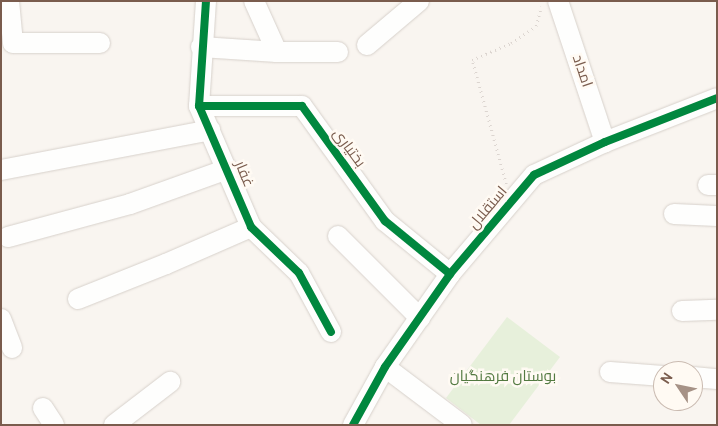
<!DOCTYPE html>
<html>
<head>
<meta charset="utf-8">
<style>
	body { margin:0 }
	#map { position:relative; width:718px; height:426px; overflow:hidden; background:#f9f5f0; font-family:Cabin,Cairo,sans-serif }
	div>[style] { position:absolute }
	.green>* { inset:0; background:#e7f0db }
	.path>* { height:2.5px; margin-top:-1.25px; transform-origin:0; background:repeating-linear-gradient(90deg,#dcd5d0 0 1px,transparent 0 5px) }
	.roads { filter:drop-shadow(0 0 1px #d7d1cb) drop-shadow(0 0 1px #d7d1cb) }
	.minor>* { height:20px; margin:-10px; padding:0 10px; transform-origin:10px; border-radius:10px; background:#fefefd }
	.cycleway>* { height:8px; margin:-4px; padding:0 4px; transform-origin:4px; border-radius:4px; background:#00873e }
	span { translate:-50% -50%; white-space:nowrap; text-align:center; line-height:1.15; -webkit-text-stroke:5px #fffaf3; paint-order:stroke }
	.street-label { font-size:15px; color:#7a5c4d }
	.park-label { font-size:15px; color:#537a41 }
	.frame { position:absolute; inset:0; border:2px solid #7a5c4d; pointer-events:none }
	.north { position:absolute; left:653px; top:361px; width:50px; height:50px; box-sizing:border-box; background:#fffaf3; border:1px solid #cabbb1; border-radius:50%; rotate:304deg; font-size:14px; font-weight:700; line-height:20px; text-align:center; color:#7a5c4d }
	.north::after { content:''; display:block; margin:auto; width:18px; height:22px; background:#a69286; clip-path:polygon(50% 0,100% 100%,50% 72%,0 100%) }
</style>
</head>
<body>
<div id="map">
	<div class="green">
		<i style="clip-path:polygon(507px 317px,560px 357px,509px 425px,481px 425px,446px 398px)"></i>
	</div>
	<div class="path">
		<i style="left:506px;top:184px;width:129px;rotate:-105.3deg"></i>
		<i style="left:472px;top:60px;width:43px;rotate:-23.6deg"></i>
		<i style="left:511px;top:43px;width:30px;rotate:-34deg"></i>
		<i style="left:536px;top:26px;width:20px;rotate:-75deg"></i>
	</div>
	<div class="roads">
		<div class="minor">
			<i style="left:9px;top:1px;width:42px;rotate:84.6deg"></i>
			<i style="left:13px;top:43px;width:87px"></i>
			<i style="left:206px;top:1px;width:105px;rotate:93.8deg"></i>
			<i style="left:199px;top:106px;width:132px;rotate:66.7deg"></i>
			<i style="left:251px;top:227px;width:66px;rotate:43.8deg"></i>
			<i style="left:299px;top:273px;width:67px;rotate:61.5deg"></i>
			<i style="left:254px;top:1px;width:56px;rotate:65.7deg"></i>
			<i style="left:558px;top:1px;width:149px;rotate:71.6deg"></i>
			<i style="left:367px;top:45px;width:68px;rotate:-40.2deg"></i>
			<i style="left:201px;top:47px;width:76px;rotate:3.8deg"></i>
			<i style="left:277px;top:52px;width:61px"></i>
			<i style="left:199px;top:106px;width:103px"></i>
			<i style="left:302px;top:106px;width:142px;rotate:54.2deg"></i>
			<i style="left:385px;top:221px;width:84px;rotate:39.2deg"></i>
			<i style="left:1px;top:170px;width:213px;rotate:-10.8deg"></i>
			<i style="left:708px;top:185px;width:9px"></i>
			<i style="left:674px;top:214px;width:43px;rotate:2.7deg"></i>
			<i style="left:338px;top:236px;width:116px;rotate:45deg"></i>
			<i style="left:8px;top:237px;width:126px;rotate:-15.1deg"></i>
			<i style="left:130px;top:204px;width:104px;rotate:-19.7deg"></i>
			<i style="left:78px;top:299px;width:95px;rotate:-21.7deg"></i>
			<i style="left:166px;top:264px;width:93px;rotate:-23.5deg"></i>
			<i style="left:682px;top:311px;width:35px;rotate:-2deg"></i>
			<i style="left:1px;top:319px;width:31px;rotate:69deg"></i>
			<i style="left:385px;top:367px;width:96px;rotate:37deg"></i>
			<i style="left:610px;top:372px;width:53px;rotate:4.3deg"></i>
			<i style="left:693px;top:377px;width:24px;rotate:5deg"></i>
			<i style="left:43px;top:408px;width:20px;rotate:57deg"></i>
			<i style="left:114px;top:425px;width:71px;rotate:-37.5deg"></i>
			<i style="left:353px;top:425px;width:66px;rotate:-61.1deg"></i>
			<i style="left:385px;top:367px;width:113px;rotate:-55deg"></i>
			<i style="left:450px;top:274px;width:130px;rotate:-49.7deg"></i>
			<i style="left:534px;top:175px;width:78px;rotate:-24.9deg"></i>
			<i style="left:605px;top:142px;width:120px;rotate:-21.4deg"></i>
		</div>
	</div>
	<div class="cycleway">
		<i style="left:206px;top:1px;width:105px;rotate:93.8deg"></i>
		<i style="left:199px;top:106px;width:132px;rotate:66.7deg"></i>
		<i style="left:251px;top:227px;width:66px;rotate:43.8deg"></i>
		<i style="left:299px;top:273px;width:67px;rotate:61.5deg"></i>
		<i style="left:199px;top:106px;width:103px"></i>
		<i style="left:302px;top:106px;width:142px;rotate:54.2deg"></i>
		<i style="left:385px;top:221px;width:84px;rotate:39.2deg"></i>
		<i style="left:353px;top:425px;width:66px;rotate:-61.1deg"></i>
		<i style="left:385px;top:367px;width:113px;rotate:-55deg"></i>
		<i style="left:450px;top:274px;width:130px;rotate:-49.7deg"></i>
		<i style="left:534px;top:175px;width:78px;rotate:-24.9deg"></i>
		<i style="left:605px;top:142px;width:120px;rotate:-21.4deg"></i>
	</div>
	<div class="street-label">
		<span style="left:582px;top:71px;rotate:71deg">امداد</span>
		<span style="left:349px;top:148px;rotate:54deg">بختیاری</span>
		<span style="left:244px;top:174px;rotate:68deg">غفار</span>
		<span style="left:488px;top:208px;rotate:-50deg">استقلال</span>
	</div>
	<div class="park-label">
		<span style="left:503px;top:377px">بوستان فرهنگیان</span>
	</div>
	<div class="frame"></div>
	<div class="north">N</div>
</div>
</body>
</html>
